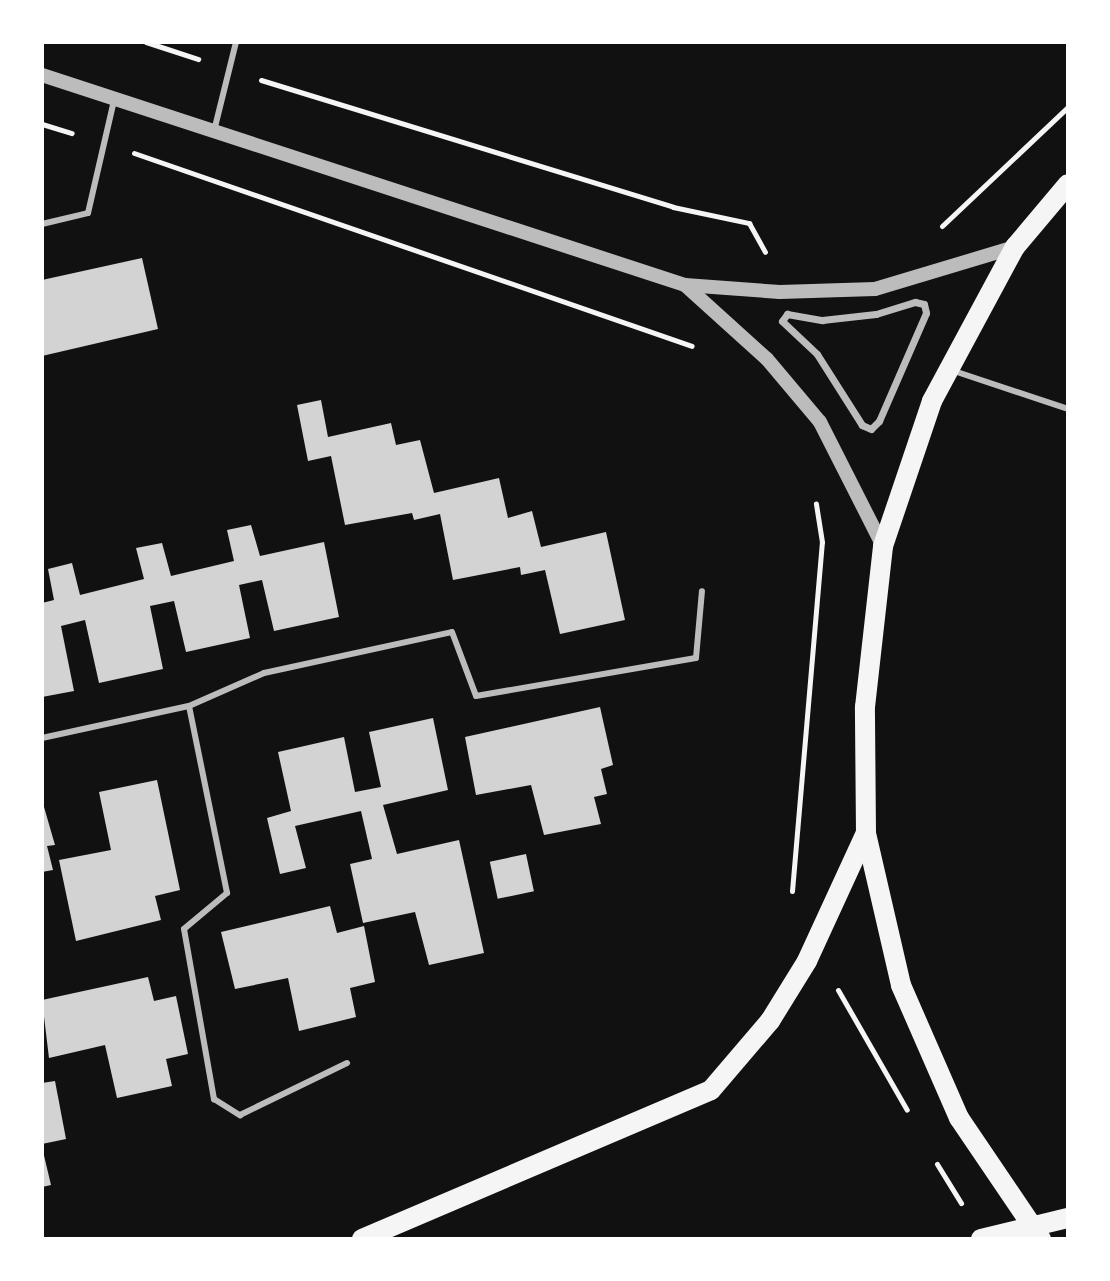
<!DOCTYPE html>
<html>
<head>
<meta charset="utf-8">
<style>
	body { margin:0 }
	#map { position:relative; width:1110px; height:1281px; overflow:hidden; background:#111; font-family:Manrope,sans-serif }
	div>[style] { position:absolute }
	.building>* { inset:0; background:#d3d3d3; transform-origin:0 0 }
	.path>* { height:5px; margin:-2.5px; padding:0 2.5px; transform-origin:2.5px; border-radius:2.5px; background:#f5f5f5 }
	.service>* { height:6px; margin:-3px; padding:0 3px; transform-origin:3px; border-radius:3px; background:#bcbcbc }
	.pedestrian>* { height:7px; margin:-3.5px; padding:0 3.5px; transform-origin:3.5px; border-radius:3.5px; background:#bcbcbc }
	.tertiary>* { height:14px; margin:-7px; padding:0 7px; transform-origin:7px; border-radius:7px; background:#bcbcbc }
	.primary>* { height:20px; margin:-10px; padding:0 10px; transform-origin:10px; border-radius:10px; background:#f5f5f5 }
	span { translate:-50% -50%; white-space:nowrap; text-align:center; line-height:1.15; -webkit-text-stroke:7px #fff; paint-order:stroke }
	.frame { position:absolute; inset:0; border:44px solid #fff; pointer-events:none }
</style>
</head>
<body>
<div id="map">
	<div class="building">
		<i style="clip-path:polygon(142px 258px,158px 329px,42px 356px,42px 280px)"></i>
		<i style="clip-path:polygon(321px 400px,328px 437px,391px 423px,396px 445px,420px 440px,434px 493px,499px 478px,508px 518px,532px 511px,541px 547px,606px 532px,625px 620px,560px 634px,545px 570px,521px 575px,520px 567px,453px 580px,440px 514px,414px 520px,412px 513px,345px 525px,331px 456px,308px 461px,297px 405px)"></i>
		<i style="clip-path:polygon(251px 525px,260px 556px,324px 542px,339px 617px,274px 631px,262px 580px,239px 585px,250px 638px,186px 652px,174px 601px,150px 606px,163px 669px,99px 683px,85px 620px,61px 626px,74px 691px,42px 697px,42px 603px,54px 600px,48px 569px,72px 563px,80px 595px,144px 579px,136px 548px,162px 543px,171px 576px,234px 561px,227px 530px)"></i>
		<i style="clip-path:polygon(600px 707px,613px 765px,601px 769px,607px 794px,594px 797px,601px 824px,544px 835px,531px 785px,476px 795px,465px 737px)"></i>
		<i style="clip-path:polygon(433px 718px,448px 790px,383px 805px,397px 854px,459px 840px,484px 953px,429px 965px,415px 912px,363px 923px,350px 864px,372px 859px,361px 811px,295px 826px,306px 868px,280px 874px,267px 818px,291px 811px,278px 752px,344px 737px,355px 792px,381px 787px,369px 732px)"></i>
		<i style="clip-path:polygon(157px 780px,180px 890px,155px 896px,161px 920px,76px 941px,59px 860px,111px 850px,99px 792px)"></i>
		<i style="clip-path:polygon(42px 800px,55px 845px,47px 846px,53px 870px,42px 872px)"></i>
		<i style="left:526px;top:854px;width:38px;height:37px;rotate:78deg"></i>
		<i style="clip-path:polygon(330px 906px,337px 933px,364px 926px,375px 982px,350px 988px,356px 1017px,299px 1031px,288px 978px,235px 989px,221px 932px)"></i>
		<i style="clip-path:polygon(148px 977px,154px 1001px,176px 996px,188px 1054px,166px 1059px,172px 1086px,117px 1098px,105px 1045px,49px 1058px,42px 1000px)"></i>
		<i style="clip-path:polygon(55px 1081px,66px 1139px,42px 1144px,42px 1083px)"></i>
		<i style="clip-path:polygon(42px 1147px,51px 1185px,42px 1187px)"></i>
	</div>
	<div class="path">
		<i style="left:146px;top:42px;width:55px;rotate:18.1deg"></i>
		<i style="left:261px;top:80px;width:431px;rotate:17.1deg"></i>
		<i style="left:673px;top:207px;width:78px;rotate:11.9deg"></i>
		<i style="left:749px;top:223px;width:33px;rotate:61deg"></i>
		<i style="left:42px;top:124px;width:31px;rotate:17deg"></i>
		<i style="left:134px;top:153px;width:590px;rotate:19.08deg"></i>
		<i style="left:942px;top:226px;width:173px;rotate:-43.4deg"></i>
		<i style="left:792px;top:891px;width:350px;rotate:-85.1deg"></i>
		<i style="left:822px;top:542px;width:39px;rotate:-99deg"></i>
		<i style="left:838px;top:990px;width:138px;rotate:60.1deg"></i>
		<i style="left:937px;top:1164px;width:46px;rotate:58.4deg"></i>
	</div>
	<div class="service">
		<i style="left:214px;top:131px;width:92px;rotate:-76.1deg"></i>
		<i style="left:42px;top:224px;width:47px;rotate:-13.4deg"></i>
		<i style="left:88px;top:213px;width:116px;rotate:-77deg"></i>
		<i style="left:954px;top:371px;width:120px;rotate:18.4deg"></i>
		<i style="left:189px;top:706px;width:191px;rotate:78.5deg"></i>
		<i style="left:227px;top:893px;width:56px;rotate:140.1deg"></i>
		<i style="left:184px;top:929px;width:173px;rotate:80deg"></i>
		<i style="left:214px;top:1099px;width:31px;rotate:32deg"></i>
		<i style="left:240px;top:1115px;width:119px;rotate:-25.9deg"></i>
		<i style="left:42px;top:738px;width:150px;rotate:-12.3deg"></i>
		<i style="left:189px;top:706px;width:82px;rotate:-23.7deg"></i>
		<i style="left:264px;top:673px;width:192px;rotate:-12.3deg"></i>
		<i style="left:452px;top:632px;width:68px;rotate:69.4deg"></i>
		<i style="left:476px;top:696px;width:223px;rotate:-9.8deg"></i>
		<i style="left:696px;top:658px;width:67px;rotate:-84.9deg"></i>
	</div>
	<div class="pedestrian">
		<i style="left:915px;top:302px;width:9px;rotate:13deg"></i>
		<i style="left:924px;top:304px;width:9px;rotate:77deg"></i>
		<i style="left:926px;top:313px;width:118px;rotate:113.5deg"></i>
		<i style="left:879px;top:421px;width:11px;rotate:135deg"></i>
		<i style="left:871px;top:429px;width:10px;rotate:-156deg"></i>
		<i style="left:862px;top:425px;width:84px;rotate:-122.4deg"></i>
		<i style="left:817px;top:354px;width:48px;rotate:-136.7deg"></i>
		<i style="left:782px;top:321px;width:9px;rotate:-54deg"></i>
		<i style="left:787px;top:314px;width:36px;rotate:10deg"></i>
		<i style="left:822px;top:320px;width:54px;rotate:-6.3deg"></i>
		<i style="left:876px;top:314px;width:41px;rotate:-17.1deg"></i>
	</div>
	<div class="tertiary">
		<i style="left:42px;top:75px;width:676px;rotate:18.09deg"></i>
		<i style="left:685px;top:285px;width:95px;rotate:4.2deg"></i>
		<i style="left:780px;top:292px;width:95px;rotate:-1.8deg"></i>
		<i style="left:875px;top:289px;width:146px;rotate:-16.7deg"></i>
		<i style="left:685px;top:285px;width:110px;rotate:42.1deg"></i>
		<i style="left:767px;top:359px;width:82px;rotate:49.9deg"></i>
		<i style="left:820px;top:422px;width:139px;rotate:63.1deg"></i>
	</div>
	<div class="primary">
		<i style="left:362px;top:1239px;width:379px;rotate:-23.1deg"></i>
		<i style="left:711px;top:1090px;width:91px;rotate:-49.5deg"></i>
		<i style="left:770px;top:1021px;width:70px;rotate:-58.3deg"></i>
		<i style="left:807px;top:961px;width:141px;rotate:-65.3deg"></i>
		<i style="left:981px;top:1239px;width:89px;rotate:-13.6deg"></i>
		<i style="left:1041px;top:1239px;width:146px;rotate:-124.1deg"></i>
		<i style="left:959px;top:1118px;width:145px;rotate:-113.6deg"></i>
		<i style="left:901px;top:985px;width:156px;rotate:-103deg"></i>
		<i style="left:866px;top:833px;width:126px;rotate:-90.5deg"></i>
		<i style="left:865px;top:707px;width:162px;rotate:-83.6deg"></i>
		<i style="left:883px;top:546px;width:153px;rotate:-71.3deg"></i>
		<i style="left:932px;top:401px;width:175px;rotate:-61.7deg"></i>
		<i style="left:1015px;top:247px;width:82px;rotate:-49.9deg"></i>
	</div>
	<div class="frame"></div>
</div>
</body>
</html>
